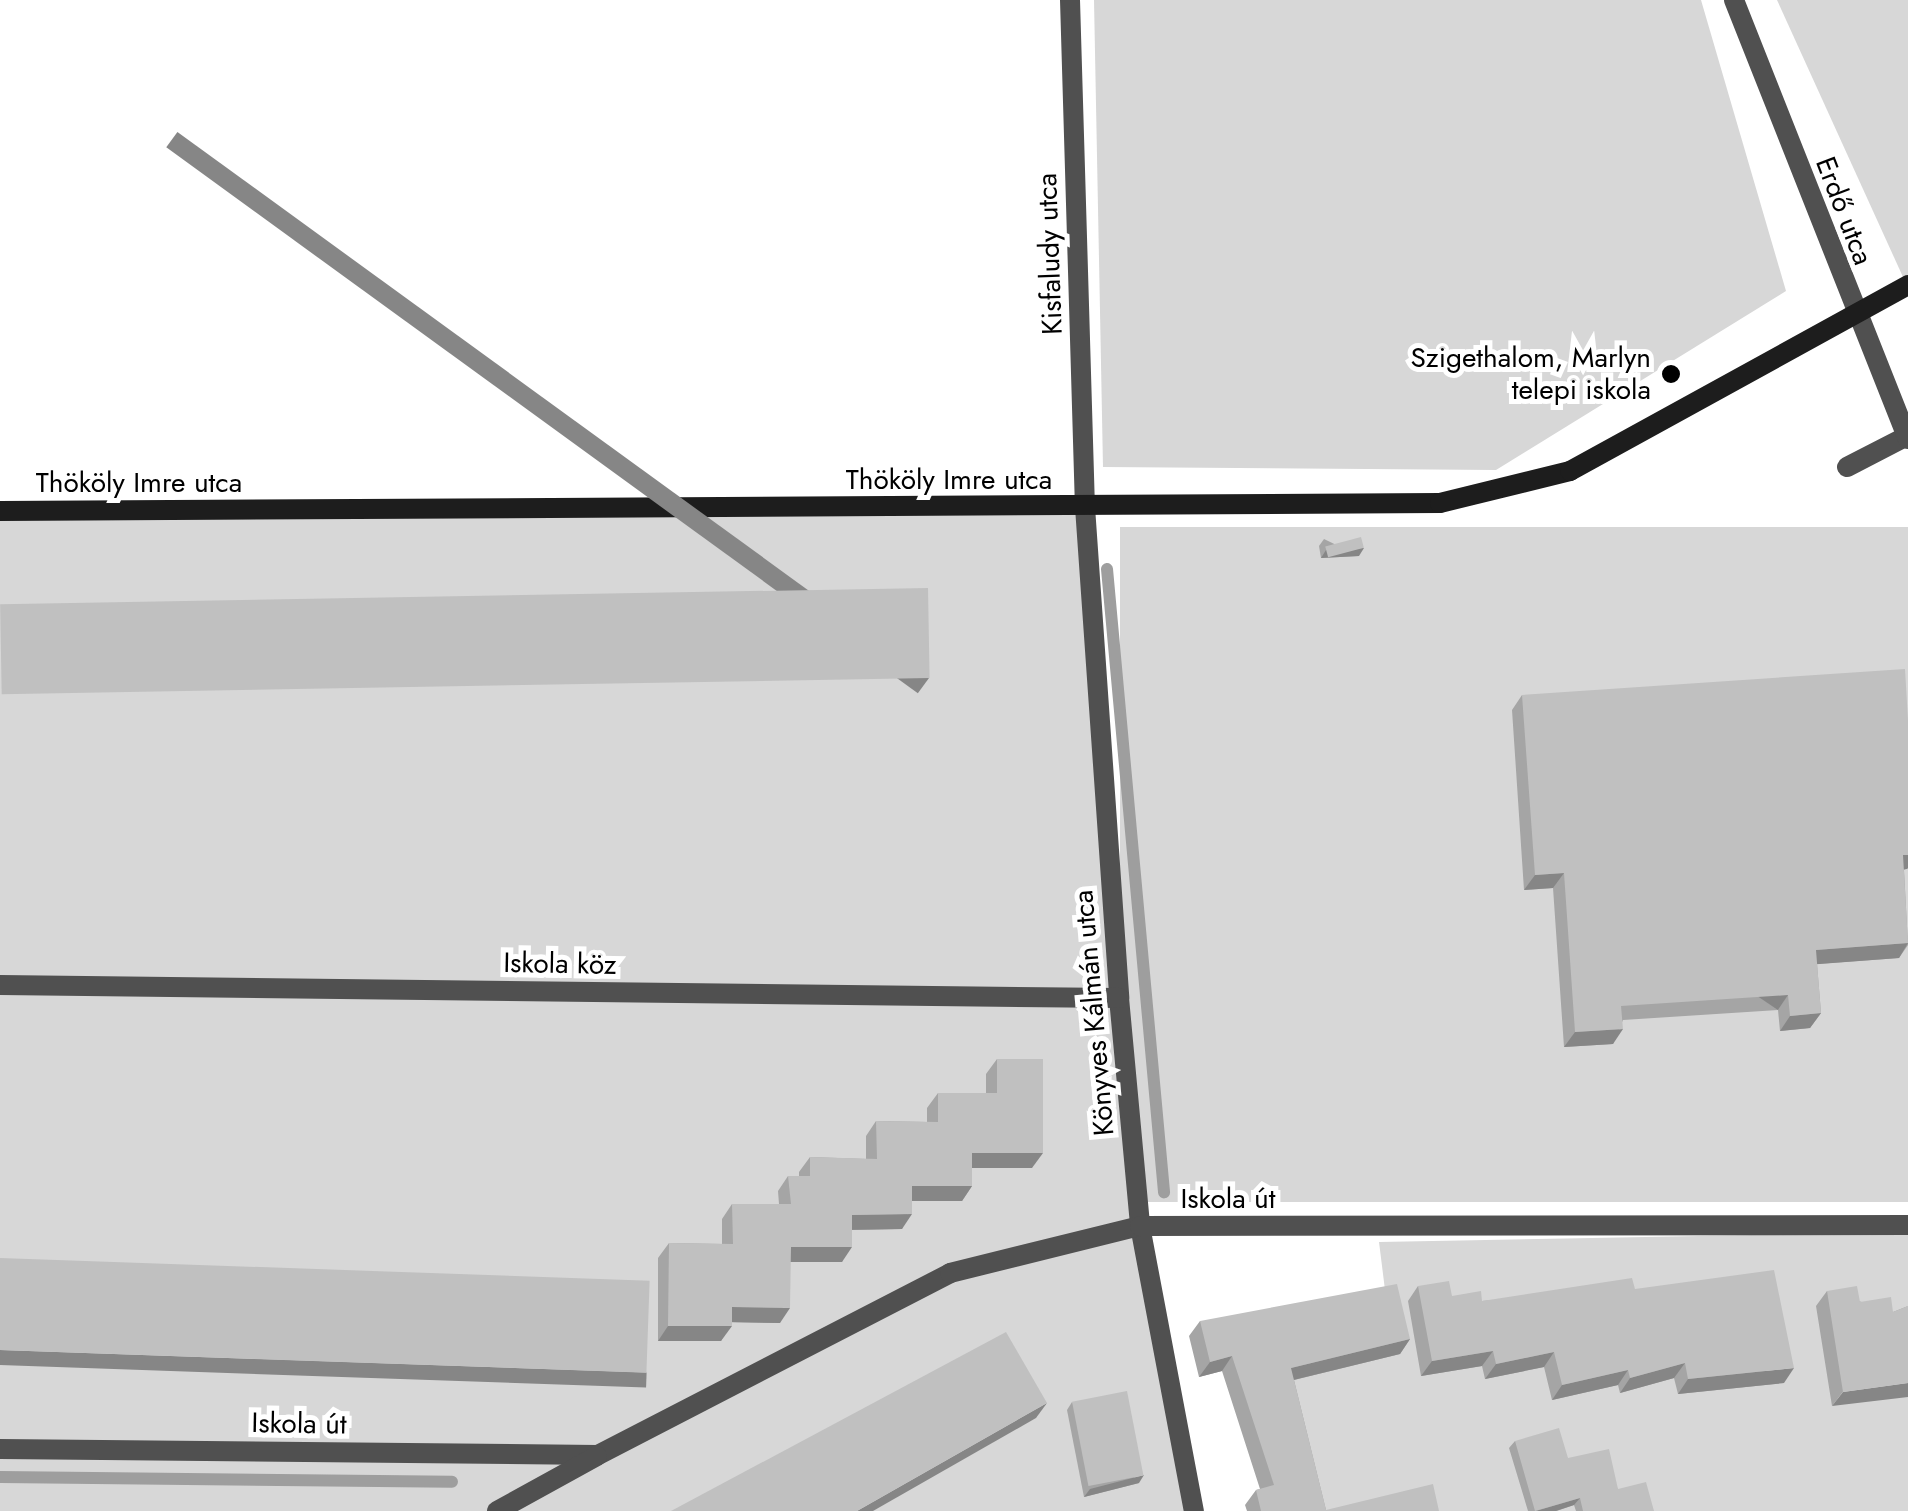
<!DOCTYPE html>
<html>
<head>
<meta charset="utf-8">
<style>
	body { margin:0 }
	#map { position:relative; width:1908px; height:1511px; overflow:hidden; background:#fff; font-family:Jost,sans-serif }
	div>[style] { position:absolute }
	.green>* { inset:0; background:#d7d7d7; transform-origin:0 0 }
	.stream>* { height:12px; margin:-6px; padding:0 6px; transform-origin:6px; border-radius:6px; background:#9e9e9e }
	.lane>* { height:20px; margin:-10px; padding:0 10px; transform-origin:10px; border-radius:10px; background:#505050 }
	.street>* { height:20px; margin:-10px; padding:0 10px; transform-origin:10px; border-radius:10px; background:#505050 }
	.secondary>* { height:20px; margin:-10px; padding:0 10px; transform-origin:10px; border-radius:10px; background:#1d1d1d }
	.wall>* { inset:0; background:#a5a5a5 }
	.shaded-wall>* { inset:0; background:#868686; transform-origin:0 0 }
	.building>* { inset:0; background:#c0c0c0; transform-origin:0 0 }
	.dots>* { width:28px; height:28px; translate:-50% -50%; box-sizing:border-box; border:5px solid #fff; border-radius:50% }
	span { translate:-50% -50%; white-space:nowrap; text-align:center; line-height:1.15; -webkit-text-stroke:10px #fff; paint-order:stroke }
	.street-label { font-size:28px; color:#000 }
	.poi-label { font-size:28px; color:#000 }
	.right { translate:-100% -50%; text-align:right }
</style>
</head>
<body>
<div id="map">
	<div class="green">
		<i style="clip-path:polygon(1094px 0,1701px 0,1786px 291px,1496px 470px,1103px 467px)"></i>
		<i style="clip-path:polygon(1777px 0,1908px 0,1908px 288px)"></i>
		<i style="clip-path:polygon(1085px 507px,1140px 1226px,1194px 1511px,0 1511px,0 511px)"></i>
		<i style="left:1908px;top:527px;width:675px;height:788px;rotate:90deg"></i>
		<i style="clip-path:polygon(1908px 1232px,1908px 1511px,1312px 1511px,1281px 1383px,1386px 1298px,1379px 1242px)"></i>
	</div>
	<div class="stream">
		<i style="left:1107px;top:569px;width:626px;rotate:84.77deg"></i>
		<i style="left:0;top:1477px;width:452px;rotate:0.6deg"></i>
	</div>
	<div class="lane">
		<i style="left:1847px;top:467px;width:68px;rotate:-27.3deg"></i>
	</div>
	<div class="street">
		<i style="left:1070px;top:0;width:507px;rotate:88.31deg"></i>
		<i style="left:1085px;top:507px;width:492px;rotate:86deg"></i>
		<i style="left:1119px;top:998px;width:229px;rotate:84.7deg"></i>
		<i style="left:1140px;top:1226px;width:290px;rotate:79.3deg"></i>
		<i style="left:1734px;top:0;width:472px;rotate:68.4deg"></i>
		<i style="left:0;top:985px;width:1119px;rotate:0.67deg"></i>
		<i style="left:0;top:1449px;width:598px;rotate:0.57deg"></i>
		<i style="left:598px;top:1455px;width:396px;rotate:-27.3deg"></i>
		<i style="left:950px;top:1273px;width:196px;rotate:-13.9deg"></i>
		<i style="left:1140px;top:1226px;width:768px;rotate:-0.07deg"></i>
		<i style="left:497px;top:1511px;width:114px;rotate:-28.8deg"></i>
	</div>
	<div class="secondary">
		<i style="left:0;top:511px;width:1440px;rotate:-0.32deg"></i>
		<i style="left:1440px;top:503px;width:134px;rotate:-13.8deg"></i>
		<i style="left:1570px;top:471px;width:386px;rotate:-28.8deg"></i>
	</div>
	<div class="wall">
		<i style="clip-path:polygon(1324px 539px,1359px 556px,1321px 558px,1319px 546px)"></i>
		<i style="clip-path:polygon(1522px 695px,1908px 720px,1908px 868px,1904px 870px,1908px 945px,1899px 958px,1817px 964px,1821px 1013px,1810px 1028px,1780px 1031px,1778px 1010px,1623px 1020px,1613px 1044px,1564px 1047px,1553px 888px,1524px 890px,1512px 710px)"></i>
		<i style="clip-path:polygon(997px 1059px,1032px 1168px,972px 1168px,972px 1186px,962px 1201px,912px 1201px,902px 1229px,852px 1230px,842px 1262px,790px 1262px,780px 1323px,732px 1322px,721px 1341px,658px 1341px,658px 1258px,669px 1243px,722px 1244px,722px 1219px,732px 1204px,779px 1204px,778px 1191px,788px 1176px,799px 1176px,799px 1172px,810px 1157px,866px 1159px,866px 1136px,876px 1121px,927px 1122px,927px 1108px,938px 1093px,986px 1093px,986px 1074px)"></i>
		<i style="clip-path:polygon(1418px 1286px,1452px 1296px,1482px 1301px,1635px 1289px,1784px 1383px,1678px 1394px,1674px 1378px,1620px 1393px,1618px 1385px,1552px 1400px,1544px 1367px,1485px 1379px,1482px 1366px,1421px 1376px,1408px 1301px)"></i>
		<i style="clip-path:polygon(1827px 1291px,1893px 1312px,1908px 1306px,1832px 1406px,1816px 1306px)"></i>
		<i style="clip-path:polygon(1200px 1321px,1410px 1339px,1400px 1354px,1294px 1380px,1326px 1510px,1439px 1511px,1247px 1511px,1245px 1505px,1256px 1490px,1260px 1489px,1222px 1371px,1199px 1377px,1189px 1336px)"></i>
		<i style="clip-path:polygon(1072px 1402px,1139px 1483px,1084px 1497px,1067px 1410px)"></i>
		<i style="clip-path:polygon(1515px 1441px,1568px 1458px,1654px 1511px,1576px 1511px,1574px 1505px,1556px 1511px,1528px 1511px,1509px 1448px)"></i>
	</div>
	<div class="shaded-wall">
		<i style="clip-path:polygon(1364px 548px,1359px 556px,1321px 558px,1326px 550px)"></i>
		<i style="left:929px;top:678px;width:19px;height:929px;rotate:126deg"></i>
		<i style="clip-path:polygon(1903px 855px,1908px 855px,1908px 868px,1907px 869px,1893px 870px)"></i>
		<i style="clip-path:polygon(1564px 873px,1553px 888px,1524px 890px,1535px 875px)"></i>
		<i style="clip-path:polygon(1908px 943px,1899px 958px,1806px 965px,1816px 950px)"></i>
		<i style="left:1788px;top:995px;width:18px;height:167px;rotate:124deg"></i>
		<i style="clip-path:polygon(1821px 1013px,1810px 1028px,1780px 1031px,1790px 1016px)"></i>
		<i style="clip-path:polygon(1623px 1029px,1613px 1044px,1564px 1047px,1575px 1032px)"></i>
		<i style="clip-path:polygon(972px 1153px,1043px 1153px,1032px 1168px,961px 1168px)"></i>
		<i style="clip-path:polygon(912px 1186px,972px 1186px,962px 1201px,901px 1201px)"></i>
		<i style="clip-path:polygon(912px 1214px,902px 1229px,842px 1230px,852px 1215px)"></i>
		<i style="clip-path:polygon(791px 1247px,852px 1247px,842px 1262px,780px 1262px)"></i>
		<i style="clip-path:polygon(732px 1307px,790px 1308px,780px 1323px,721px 1322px)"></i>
		<i style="clip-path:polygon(668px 1326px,732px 1326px,721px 1341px,658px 1341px)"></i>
		<i style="clip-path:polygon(1410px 1339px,1400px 1354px,1281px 1383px,1291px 1368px)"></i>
		<i style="left:0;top:1350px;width:647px;height:15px;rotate:2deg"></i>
		<i style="clip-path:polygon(1493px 1351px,1482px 1366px,1421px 1376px,1432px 1361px)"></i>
		<i style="clip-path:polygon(1554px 1352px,1544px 1367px,1485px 1379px,1496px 1364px)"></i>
		<i style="clip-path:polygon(1232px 1356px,1222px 1371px,1199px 1377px,1210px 1362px)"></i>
		<i style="clip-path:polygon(1685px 1363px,1674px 1378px,1620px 1393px,1630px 1378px)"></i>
		<i style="clip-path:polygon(1794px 1368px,1784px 1383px,1678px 1394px,1688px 1379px)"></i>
		<i style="clip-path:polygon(1628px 1370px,1618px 1385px,1552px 1400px,1562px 1385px)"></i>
		<i style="clip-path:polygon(1908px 1383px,1908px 1397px,1832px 1406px,1843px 1392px)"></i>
		<i style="clip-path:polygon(1047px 1403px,1036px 1418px,873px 1511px,857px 1511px)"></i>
		<i style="clip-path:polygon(1144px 1475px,1139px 1483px,1084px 1497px,1090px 1489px)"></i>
		<i style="clip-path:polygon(1580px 1498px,1574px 1505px,1556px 1511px,1536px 1511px)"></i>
	</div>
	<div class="building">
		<i style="left:1361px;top:537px;width:11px;height:37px;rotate:75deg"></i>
		<i style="left:928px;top:588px;width:90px;height:928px;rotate:89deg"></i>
		<i style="clip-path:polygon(1905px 669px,1908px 720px,1908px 855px,1903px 855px,1908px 943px,1816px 950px,1821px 1013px,1790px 1016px,1788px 995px,1621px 1006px,1623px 1029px,1575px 1032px,1564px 873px,1535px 875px,1522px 695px)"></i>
		<i style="clip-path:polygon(997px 1059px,1043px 1059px,1043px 1153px,972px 1153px,972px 1186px,912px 1186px,912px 1214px,852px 1215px,852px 1247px,791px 1247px,790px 1308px,732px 1307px,732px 1326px,668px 1326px,669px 1243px,733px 1244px,732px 1204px,791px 1204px,788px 1176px,810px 1176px,810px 1157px,877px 1159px,876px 1121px,938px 1122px,938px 1093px,997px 1093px)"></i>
		<i style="left:0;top:1258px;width:650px;height:92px;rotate:2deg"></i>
		<i style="clip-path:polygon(1774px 1270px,1794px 1368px,1688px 1379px,1685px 1363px,1630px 1378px,1628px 1370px,1562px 1385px,1554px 1352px,1496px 1364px,1493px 1351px,1432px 1361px,1418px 1286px,1449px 1281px,1452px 1296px,1481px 1291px,1482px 1301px,1632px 1278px,1635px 1289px)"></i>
		<i style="clip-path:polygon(1397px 1284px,1410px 1339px,1291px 1368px,1326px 1510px,1433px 1484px,1439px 1511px,1261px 1511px,1256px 1490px,1274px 1485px,1232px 1356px,1210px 1362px,1200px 1321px)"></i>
		<i style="clip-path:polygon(1857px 1286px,1860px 1302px,1891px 1297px,1893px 1312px,1908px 1306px,1908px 1383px,1843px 1392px,1827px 1291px)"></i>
		<i style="clip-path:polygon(1006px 1332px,1047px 1403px,857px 1511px,671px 1511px)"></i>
		<i style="left:1127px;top:1391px;width:86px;height:56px;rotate:79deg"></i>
		<i style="clip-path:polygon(1559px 1428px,1568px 1458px,1609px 1449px,1618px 1489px,1646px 1482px,1654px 1511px,1583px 1511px,1580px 1498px,1535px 1511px,1515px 1441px)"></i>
	</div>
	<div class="dots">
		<i style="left:1671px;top:374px;background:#000"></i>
	</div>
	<div class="street-label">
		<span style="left:1844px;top:211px;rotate:69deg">Erdő utca</span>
		<span style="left:1050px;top:254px;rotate:-92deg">Kisfaludy utca</span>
		<span style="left:949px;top:480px">Thököly Imre utca</span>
		<span style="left:139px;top:483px">Thököly Imre utca</span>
		<span style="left:560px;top:964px;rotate:1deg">Iskola köz</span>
		<span style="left:1094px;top:1013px;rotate:-95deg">Könyves Kálmán utca</span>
		<span style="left:1228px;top:1199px">Iskola út</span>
		<span style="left:299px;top:1424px;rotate:1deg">Iskola út</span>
	</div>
	<div class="poi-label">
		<span class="right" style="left:1651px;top:374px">Szigethalom, Marlyn<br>telepi iskola</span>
	</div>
</div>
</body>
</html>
